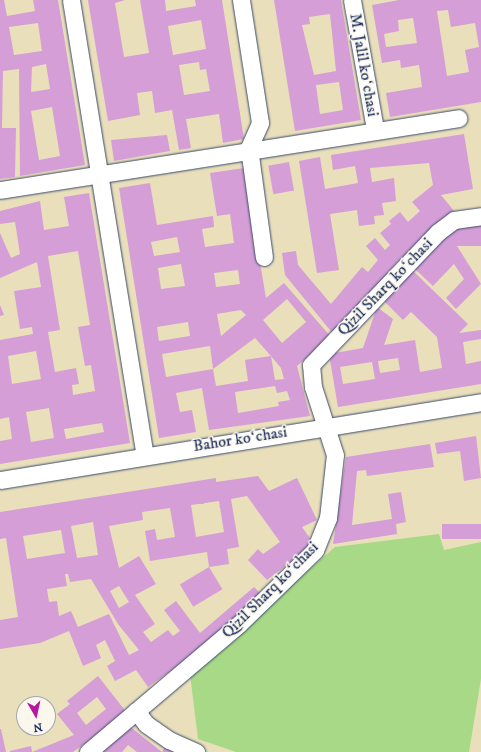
<!DOCTYPE html>
<html>
<head>
<meta charset="utf-8">
<style>
	body { margin:0 }
	#map { position:relative; width:481px; height:752px; overflow:hidden; background:#e9dfbb; font-family:"IM FELL DW Pica",serif }
	div>[style] { position:absolute }
	.green>* { inset:0; background:#a8d987 }
	.building>* { inset:0; background:#d59ed7; transform-origin:0 0 }
	.roads { filter:drop-shadow(0 0 1px #3a496c) drop-shadow(0 0 1px #3a496c) }
	.street>* { height:17px; margin:-8.5px; padding:0 8.5px; transform-origin:8.5px; border-radius:8.5px; background:#fff }
	span { translate:-50% -50%; white-space:nowrap; text-align:center; line-height:1.15; -webkit-text-stroke:3px #fbf7ec; paint-order:stroke }
	.street-label { font-size:16px; color:#1b2f5e }
	.north { position:absolute; left:16px; top:696px; width:40px; height:40px; box-sizing:border-box; background:#fbf7ec; border:1px solid #a1a7b3; border-radius:50%; rotate:171deg; font-size:11px; font-weight:700; line-height:16px; text-align:center; color:#1b2f5e }
	.north::after { content:''; display:block; margin:auto; width:14px; height:18px; background:#b5179e; clip-path:polygon(50% 0,100% 100%,50% 72%,0 100%) }
</style>
</head>
<body>
<div id="map">
	<div class="green">
		<i style="clip-path:polygon(439px 534px,444px 550px,481px 542px,481px 679px,469px 752px,236px 752px,198px 739px,190px 674px,335px 547px)"></i>
	</div>
	<div class="building">
		<i style="clip-path:polygon(evenodd,0 0,4px 0,7px 16px,35px 11px,33px 0,58px 0,85px 165px,20px 176px,19px 69px,3px 71px,2px 128px,16px 128px,15px 177px,0 179px,0 0,38px 23px,42px 51px,14px 55px,9px 27px,38px 23px,0 0,46px 64px,50px 89px,31px 92px,32px 67px,46px 64px,0 0,52px 107px,60px 156px,39px 160px,31px 111px,52px 107px)"></i>
		<i style="clip-path:polygon(evenodd,88px 0,125px 0,115px 3px,124px 57px,149px 53px,140px 0,165px 0,166px 11px,196px 6px,195px 0,222px 0,244px 139px,223px 143px,219px 114px,186px 119px,191px 148px,179px 150px,172px 110px,155px 113px,152px 91px,137px 93px,140px 115px,108px 121px,88px 0,201px 20px,206px 49px,173px 55px,168px 26px,201px 20px,88px 0,199px 62px,200px 70px,206px 69px,210px 91px,184px 95px,179px 65px,199px 62px)"></i>
		<i style="clip-path:polygon(evenodd,274px 0,341px 0,361px 120px,295px 131px,274px 0,330px 14px,336px 71px,314px 75px,302px 25px,310px 24px,309px 17px,330px 14px,274px 0,339px 82px,343px 110px,320px 114px,316px 85px,339px 82px)"></i>
		<i style="clip-path:polygon(evenodd,399px 0,481px 0,481px 102px,390px 117px,386px 93px,422px 87px,419px 65px,401px 68px,400px 60px,382px 63px,372px 5px,399px 0,448px 10px,451px 27px,475px 23px,479px 47px,465px 50px,469px 72px,447px 76px,437px 11px,448px 10px,399px 0,413px 18px,417px 43px,386px 47px,384px 34px,399px 31px,398px 20px,413px 18px)"></i>
		<i style="clip-path:polygon(464px 134px,473px 189px,441px 195px,454px 211px,396px 263px,334px 335px,285px 275px,282px 253px,296px 251px,298px 265px,331px 304px,362px 267px,368px 272px,378px 260px,366px 246px,375px 238px,385px 250px,390px 245px,380px 233px,391px 224px,389px 221px,400px 212px,408px 222px,420px 211px,412px 202px,433px 185px,429px 163px,370px 168px,372px 182px,394px 178px,396px 201px,382px 203px,384px 215px,374px 216px,375px 224px,359px 226px,357px 210px,330px 214px,339px 270px,317px 273px,299px 161px,320px 157px,325px 189px,358px 183px,355px 166px,333px 170px,331px 155px)"></i>
		<i style="clip-path:polygon(167px 135px,170px 151px,114px 161px,111px 140px)"></i>
		<i style="left:289px;top:162px;width:29px;height:21px;rotate:80deg"></i>
		<i style="clip-path:polygon(evenodd,244px 168px,266px 298px,284px 283px,331px 337px,297px 366px,310px 416px,209px 430px,202px 388px,176px 393px,180px 412px,192px 410px,196px 432px,159px 438px,119px 188px,150px 183px,157px 225px,213px 216px,214px 227px,202px 229px,205px 247px,234px 243px,230px 214px,217px 216px,210px 173px,244px 168px,177px 237px,180px 252px,154px 256px,151px 242px,177px 237px,244px 168px,181px 264px,185px 286px,161px 289px,158px 268px,181px 264px,244px 168px,238px 270px,240px 284px,216px 287px,214px 273px,238px 270px,244px 168px,287px 299px,306px 322px,282px 343px,263px 320px,287px 299px,244px 168px,241px 310px,246px 315px,221px 336px,217px 314px,241px 310px,244px 168px,188px 322px,190px 336px,159px 341px,157px 327px,188px 322px,244px 168px,255px 338px,271px 356px,281px 368px,284px 379px,275px 380px,271px 356px,245px 360px,248px 381px,216px 386px,213px 369px,166px 377px,162px 354px,210px 346px,213px 369px,255px 338px,244px 168px,275px 386px,277px 393px,287px 391px,290px 400px,278px 402px,279px 406px,238px 413px,235px 392px,275px 386px)"></i>
		<i style="clip-path:polygon(evenodd,89px 193px,130px 443px,0 464px,0 441px,12px 439px,9px 417px,0 419px,0 340px,33px 334px,32px 327px,20px 329px,14px 291px,41px 287px,37px 262px,0 278px,0 233px,11px 258px,20px 254px,15px 222px,0 224px,0 211px,40px 201px,44px 230px,69px 226px,64px 197px,89px 193px,78px 251px,90px 325px,78px 327px,85px 366px,91px 365px,95px 391px,73px 395px,72px 385px,79px 384px,76px 368px,55px 372px,48px 332px,60px 330px,48px 256px,78px 251px,89px 193px,36px 351px,41px 379px,12px 384px,8px 356px,36px 351px,89px 193px,49px 408px,54px 438px,31px 442px,26px 412px,49px 408px,89px 193px,102px 423px,104px 432px,66px 439px,64px 429px,102px 423px)"></i>
		<i style="clip-path:polygon(456px 225px,481px 226px,481px 246px,457px 246px,481px 284px,456px 309px,446px 298px,464px 279px,454px 264px,433px 286px,414px 268px)"></i>
		<i style="clip-path:polygon(evenodd,412px 270px,468px 324px,459px 333px,481px 330px,481px 339px,463px 342px,466px 364px,481px 361px,481px 384px,338px 407px,329px 354px,363px 348px,377px 307px,393px 319px,384px 345px,415px 340px,420px 372px,442px 368px,437px 337px,411px 312px,403px 320px,383px 300px,412px 270px,398px 358px,400px 370px,380px 373px,378px 361px,398px 358px,412px 270px,372px 362px,375px 379px,343px 384px,340px 367px,372px 362px)"></i>
		<i style="clip-path:polygon(0 305px,4px 315px,0 316px)"></i>
		<i style="clip-path:polygon(476px 436px,481px 478px,464px 481px,460px 451px,437px 454px,435px 443px)"></i>
		<i style="clip-path:polygon(430px 444px,434px 467px,367px 476px,366px 470px,357px 471px,352px 525px,392px 519px,388px 494px,401px 492px,406px 522px,396px 524px,397px 534px,333px 544px,346px 457px)"></i>
		<i style="clip-path:polygon(evenodd,258px 476px,269px 491px,297px 478px,317px 520px,302px 527px,314px 544px,267px 580px,248px 560px,258px 549px,263px 554px,280px 542px,247px 496px,231px 499px,239px 547px,227px 549px,229px 564px,209px 567px,207px 552px,150px 561px,145px 531px,155px 529px,157px 540px,175px 537px,170px 508px,142px 512px,143px 520px,109px 526px,119px 568px,139px 556px,156px 584px,135px 595px,155px 624px,143px 632px,151px 642px,168px 630px,173px 636px,180px 631px,164px 610px,176px 601px,200px 633px,254px 587px,261px 594px,208px 644px,148px 687px,136px 670px,115px 681px,107px 666px,115px 661px,105px 640px,96px 645px,101px 658px,83px 666px,69px 631px,40px 643px,0 649px,0 620px,18px 617px,6px 538px,0 539px,0 512px,216px 478px,216px 482px,258px 476px,219px 501px,224px 532px,196px 537px,191px 505px,219px 501px,258px 476px,93px 522px,98px 555px,77px 558px,71px 526px,93px 522px,258px 476px,61px 530px,65px 553px,27px 559px,23px 536px,61px 530px,258px 476px,65px 574px,68px 574px,70px 582px,91px 579px,118px 624px,139px 650px,129px 655px,109px 614px,78px 627px,71px 611px,59px 616px,57px 601px,49px 602px,47px 589px,67px 586px,65px 574px,258px 476px,119px 586px,129px 602px,119px 608px,110px 591px,119px 586px)"></i>
		<i style="left:481px;top:524px;width:15px;height:39px;rotate:90deg"></i>
		<i style="left:209px;top:567px;width:26px;height:34px;rotate:59deg"></i>
		<i style="clip-path:polygon(evenodd,98px 676px,127px 713px,73px 752px,32px 752px,74px 735px,57px 714px,70px 704px,67px 701px,98px 676px,97px 697px,106px 709px,86px 725px,77px 713px,97px 697px)"></i>
		<i style="clip-path:polygon(128px 725px,162px 752px,165px 747px,178px 752px,137px 752px,128px 745px,122px 752px,100px 752px)"></i>
		<i style="clip-path:polygon(0 729px,1px 729px,6px 752px,0 752px)"></i>
		<i style="clip-path:polygon(31px 746px,32px 752px,10px 752px,10px 751px)"></i>
	</div>
	<div class="roads">
		<div class="street">
			<i style="left:71px;top:0;width:461px;rotate:80.8deg"></i>
			<i style="left:241px;top:0;width:124px;rotate:81.2deg"></i>
			<i style="left:260px;top:123px;width:27px;rotate:114deg"></i>
			<i style="left:249px;top:148px;width:110px;rotate:82.2deg"></i>
			<i style="left:352px;top:0;width:131px;rotate:79.9deg"></i>
			<i style="left:0;top:190px;width:464px;rotate:-8.9deg"></i>
			<i style="left:0;top:480px;width:487px;rotate:-9.2deg"></i>
			<i style="left:136px;top:711px;width:16px;rotate:52deg"></i>
			<i style="left:146px;top:724px;width:28px;rotate:35deg"></i>
			<i style="left:169px;top:740px;width:30px;rotate:24deg"></i>
			<i style="left:88px;top:752px;width:198px;rotate:-40.3deg"></i>
			<i style="left:239px;top:624px;width:106px;rotate:-44.2deg"></i>
			<i style="left:315px;top:550px;width:35px;rotate:-68deg"></i>
			<i style="left:328px;top:518px;width:63px;rotate:-83.7deg"></i>
			<i style="left:335px;top:455px;width:71px;rotate:-107.9deg"></i>
			<i style="left:313px;top:387px;width:22px;rotate:-95deg"></i>
			<i style="left:311px;top:365px;width:184px;rotate:-46.3deg"></i>
			<i style="left:438px;top:232px;width:20px;rotate:-37deg"></i>
			<i style="left:454px;top:220px;width:27px;rotate:-8deg"></i>
		</div>
	</div>
	<div class="street-label">
		<span style="left:364px;top:65px;rotate:80deg">M. Jalil koʻchasi</span>
		<span style="left:385px;top:287px;rotate:-46deg">Qizil Sharq koʻchasi</span>
		<span style="left:240px;top:439px;rotate:-9deg">Bahor koʻchasi</span>
		<span style="left:270px;top:590px;rotate:-45deg">Qizil Sharq koʻchasi</span>
	</div>
	<div class="north">N</div>
</div>
</body>
</html>
